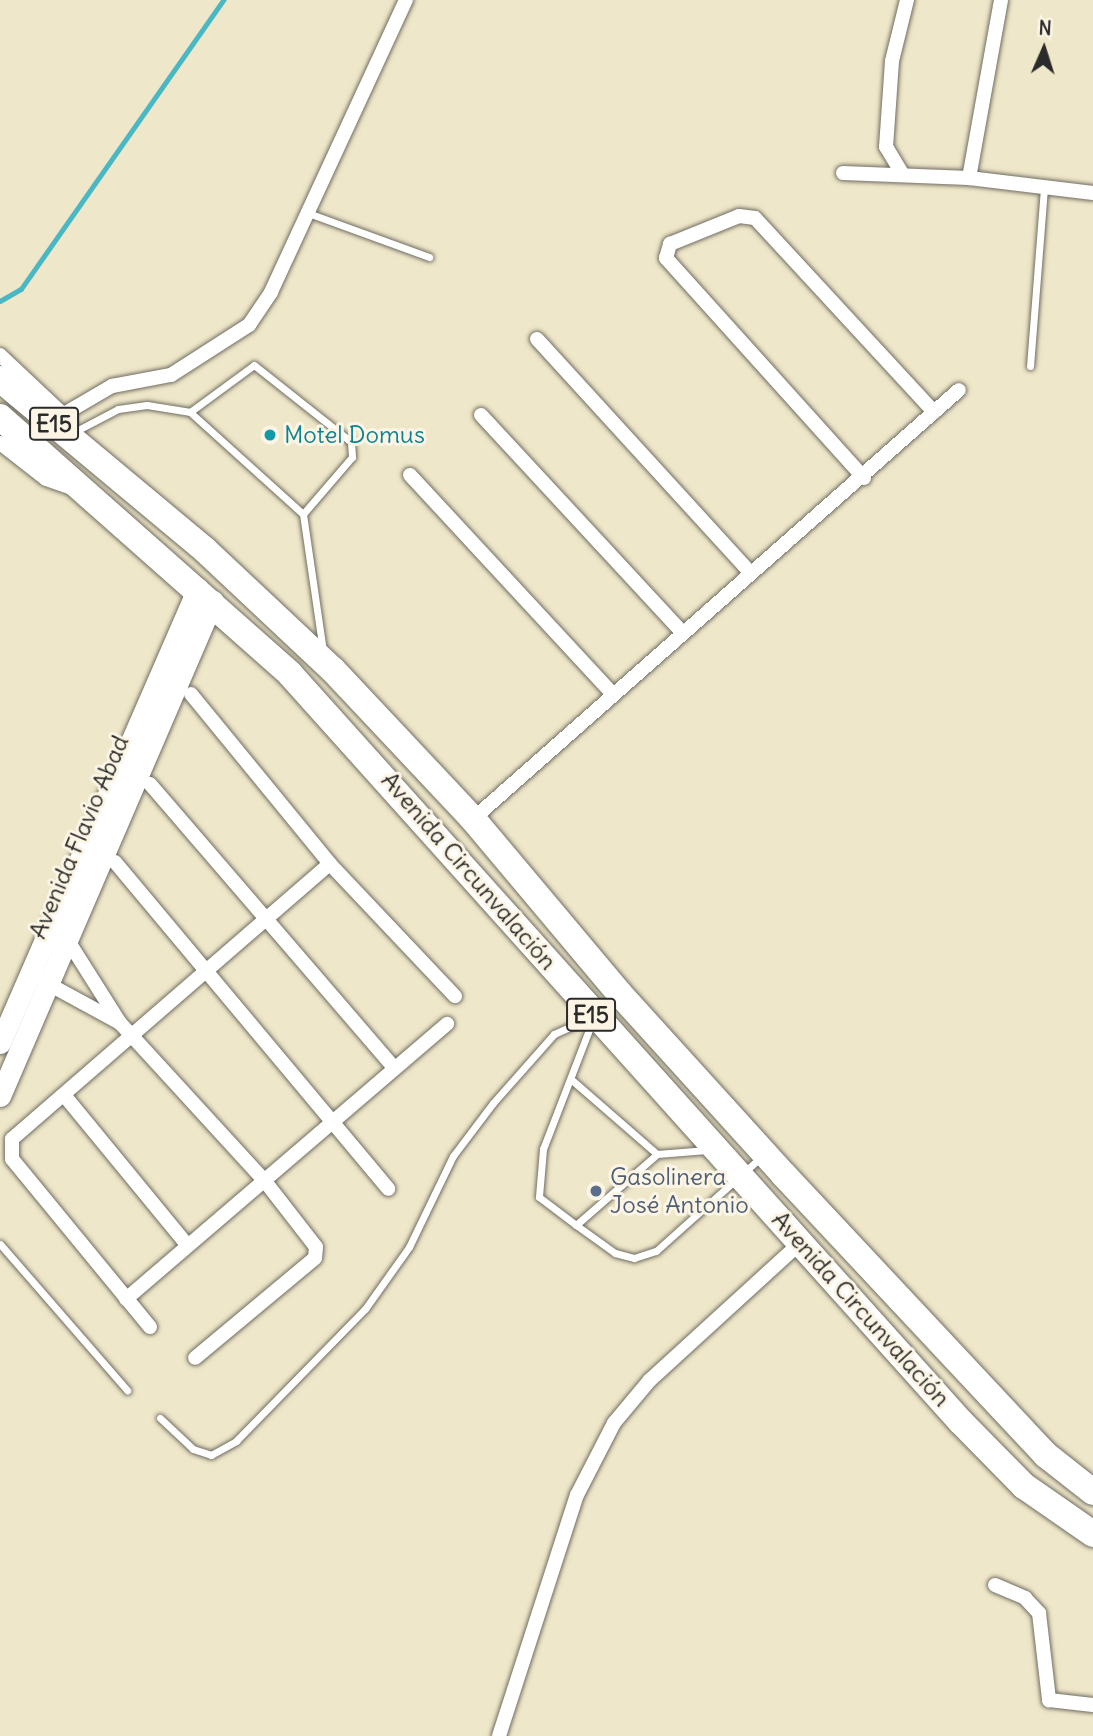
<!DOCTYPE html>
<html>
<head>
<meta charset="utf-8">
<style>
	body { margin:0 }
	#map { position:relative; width:1093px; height:1736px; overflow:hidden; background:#efe7c9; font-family:Delius,sans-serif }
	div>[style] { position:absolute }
	.stream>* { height:4.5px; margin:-2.25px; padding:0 2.25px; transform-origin:2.25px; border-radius:2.25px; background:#4ab8c4 }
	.roads { filter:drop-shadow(0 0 2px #706d62) drop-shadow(0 0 2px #706d62) }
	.lane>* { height:7px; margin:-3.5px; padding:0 3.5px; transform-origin:3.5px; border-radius:3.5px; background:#fff }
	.street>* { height:14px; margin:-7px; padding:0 7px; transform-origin:7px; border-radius:7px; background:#fff }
	.secondary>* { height:21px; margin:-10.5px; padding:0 10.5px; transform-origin:10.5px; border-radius:10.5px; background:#fff }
	.highway>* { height:26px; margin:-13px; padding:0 13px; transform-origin:13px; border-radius:13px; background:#fff }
	.dots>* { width:19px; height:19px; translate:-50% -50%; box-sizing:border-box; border:4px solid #fcf5e5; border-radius:50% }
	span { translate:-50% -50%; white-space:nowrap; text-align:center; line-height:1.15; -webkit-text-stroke:6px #fcf5e5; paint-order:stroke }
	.shield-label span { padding:2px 5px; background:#fcf5e5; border:2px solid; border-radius:5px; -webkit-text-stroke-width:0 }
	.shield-label { font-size:23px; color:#2b2b2b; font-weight:700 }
	.culture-label { font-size:24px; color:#0d838f }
	.left { translate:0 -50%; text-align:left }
	.street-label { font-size:24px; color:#2b2b2b }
	.service-label { font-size:24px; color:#4e5e75 }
	.north { position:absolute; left:1009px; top:14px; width:70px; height:70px; -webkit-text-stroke:5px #fcf5e5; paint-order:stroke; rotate:3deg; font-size:19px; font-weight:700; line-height:28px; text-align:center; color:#2b2b2b }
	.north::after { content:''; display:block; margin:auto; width:24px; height:32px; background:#2b2b2b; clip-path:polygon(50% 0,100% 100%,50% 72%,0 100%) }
</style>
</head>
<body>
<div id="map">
	<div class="stream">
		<i style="left:0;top:301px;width:24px;rotate:-30deg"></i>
		<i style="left:21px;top:289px;width:353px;rotate:-55deg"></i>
	</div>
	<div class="roads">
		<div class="lane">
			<i style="left:308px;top:213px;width:129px;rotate:20deg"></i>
			<i style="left:1030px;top:366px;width:180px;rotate:-85.5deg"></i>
			<i style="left:190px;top:412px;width:79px;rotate:-36.3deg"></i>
			<i style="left:254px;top:365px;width:124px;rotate:38.4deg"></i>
			<i style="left:351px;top:442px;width:15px;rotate:86deg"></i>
			<i style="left:352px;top:457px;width:75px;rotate:130.7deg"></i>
			<i style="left:78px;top:430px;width:45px;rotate:-27.7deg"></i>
			<i style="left:118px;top:409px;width:29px;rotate:-8deg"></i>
			<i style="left:147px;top:405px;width:44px;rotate:9.2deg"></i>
			<i style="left:190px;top:412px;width:152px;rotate:42.1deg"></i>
			<i style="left:303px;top:514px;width:138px;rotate:81.7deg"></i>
			<i style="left:592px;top:1022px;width:136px;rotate:111.1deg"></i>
			<i style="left:543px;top:1149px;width:48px;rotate:94.8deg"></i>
			<i style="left:539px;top:1197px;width:46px;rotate:37.1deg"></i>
			<i style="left:576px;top:1225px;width:108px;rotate:-41.2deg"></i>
			<i style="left:657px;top:1154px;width:50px;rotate:-4.6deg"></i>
			<i style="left:573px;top:1081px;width:111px;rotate:41deg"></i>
			<i style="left:576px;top:1225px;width:48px;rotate:35.7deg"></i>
			<i style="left:615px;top:1253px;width:20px;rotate:15deg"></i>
			<i style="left:634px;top:1258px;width:23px;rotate:-18deg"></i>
			<i style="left:656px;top:1251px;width:140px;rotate:-41.8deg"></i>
			<i style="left:0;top:1244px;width:194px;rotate:49deg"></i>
			<i style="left:160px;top:1418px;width:45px;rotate:43.2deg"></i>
			<i style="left:193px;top:1449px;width:19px;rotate:18deg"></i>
			<i style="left:211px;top:1455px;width:29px;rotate:-29deg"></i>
			<i style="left:236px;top:1441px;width:185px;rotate:-45.7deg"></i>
			<i style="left:365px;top:1309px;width:76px;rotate:-54.6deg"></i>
			<i style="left:409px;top:1247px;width:101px;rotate:-64.2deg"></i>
			<i style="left:453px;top:1156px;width:66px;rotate:-53deg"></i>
			<i style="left:493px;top:1103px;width:92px;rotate:-48.5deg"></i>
			<i style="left:554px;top:1034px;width:39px;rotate:-24deg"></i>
		</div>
		<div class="street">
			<i style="left:843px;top:173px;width:126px;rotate:2.3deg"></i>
			<i style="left:969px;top:178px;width:125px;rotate:6.9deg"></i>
			<i style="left:903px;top:175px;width:33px;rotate:-121deg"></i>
			<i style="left:886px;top:147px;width:86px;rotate:-86deg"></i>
			<i style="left:892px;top:61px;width:63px;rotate:-76.2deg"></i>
			<i style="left:969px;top:178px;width:181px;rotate:-79.8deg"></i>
			<i style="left:537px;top:339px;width:314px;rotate:47.6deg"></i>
			<i style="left:0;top:355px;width:96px;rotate:43.3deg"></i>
			<i style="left:64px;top:414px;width:56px;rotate:-30.3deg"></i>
			<i style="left:112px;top:386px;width:60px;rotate:-10.6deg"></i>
			<i style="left:171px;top:375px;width:93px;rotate:-32.7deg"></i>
			<i style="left:249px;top:325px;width:40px;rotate:-56deg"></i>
			<i style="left:271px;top:292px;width:322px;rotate:-65.2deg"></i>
			<i style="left:481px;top:415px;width:296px;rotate:47.2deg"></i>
			<i style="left:0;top:443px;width:58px;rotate:38deg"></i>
			<i style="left:46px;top:479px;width:24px;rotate:19deg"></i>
			<i style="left:410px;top:475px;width:297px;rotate:47.2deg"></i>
			<i style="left:864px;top:478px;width:296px;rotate:-132deg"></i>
			<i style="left:666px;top:258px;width:15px;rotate:-74deg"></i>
			<i style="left:670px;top:244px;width:74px;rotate:-22.1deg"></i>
			<i style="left:739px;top:216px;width:16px;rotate:7deg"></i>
			<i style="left:755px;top:218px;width:264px;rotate:47.3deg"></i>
			<i style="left:191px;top:694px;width:220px;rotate:50.7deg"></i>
			<i style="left:330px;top:864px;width:182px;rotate:46.6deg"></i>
			<i style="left:150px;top:784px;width:374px;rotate:49.3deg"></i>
			<i style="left:473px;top:819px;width:648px;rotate:-41.44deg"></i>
			<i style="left:115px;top:862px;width:426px;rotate:50.1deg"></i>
			<i style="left:65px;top:936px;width:103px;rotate:57.7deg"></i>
			<i style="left:120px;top:1023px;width:213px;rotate:47.5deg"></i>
			<i style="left:264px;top:1180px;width:85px;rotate:52.2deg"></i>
			<i style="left:316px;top:1247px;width:11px;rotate:95deg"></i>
			<i style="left:315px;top:1258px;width:156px;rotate:140.2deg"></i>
			<i style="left:41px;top:980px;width:88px;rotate:28.6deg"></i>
			<i style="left:64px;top:1095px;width:194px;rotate:50.6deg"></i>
			<i style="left:126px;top:1299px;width:423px;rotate:-40.6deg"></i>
			<i style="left:150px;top:1327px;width:217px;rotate:-129.4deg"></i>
			<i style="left:12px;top:1159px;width:20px;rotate:-90deg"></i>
			<i style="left:12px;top:1139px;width:420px;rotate:-40.9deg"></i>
			<i style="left:995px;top:1585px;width:33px;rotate:23deg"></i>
			<i style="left:1025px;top:1598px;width:21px;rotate:47deg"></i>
			<i style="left:1039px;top:1613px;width:88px;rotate:83.4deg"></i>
			<i style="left:1049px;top:1700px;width:44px;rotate:6.5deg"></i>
			<i style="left:499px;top:1736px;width:253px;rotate:-72.1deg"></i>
			<i style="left:577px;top:1495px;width:81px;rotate:-62.8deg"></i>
			<i style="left:614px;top:1423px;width:56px;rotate:-50.1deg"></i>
			<i style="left:650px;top:1380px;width:205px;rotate:-42.4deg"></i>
		</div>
		<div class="secondary">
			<i style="left:0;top:1043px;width:496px;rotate:-66.5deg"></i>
			<i style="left:0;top:1096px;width:539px;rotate:-66.72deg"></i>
		</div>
		<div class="highway">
			<i style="left:0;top:379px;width:267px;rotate:39.8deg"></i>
			<i style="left:205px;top:550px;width:175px;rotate:43.2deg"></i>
			<i style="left:333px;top:670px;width:204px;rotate:46.8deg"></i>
			<i style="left:473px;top:819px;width:227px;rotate:50deg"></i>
			<i style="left:619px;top:993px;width:244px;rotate:47.8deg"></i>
			<i style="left:783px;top:1174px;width:385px;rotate:46.9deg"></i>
			<i style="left:1046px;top:1455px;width:60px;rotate:38.2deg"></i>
			<i style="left:0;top:417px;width:387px;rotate:41.5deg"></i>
			<i style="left:290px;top:674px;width:1005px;rotate:48.11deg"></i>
			<i style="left:961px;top:1422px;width:90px;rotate:45.5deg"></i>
			<i style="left:1024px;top:1486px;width:84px;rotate:34.8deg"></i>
		</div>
	</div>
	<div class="dots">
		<i style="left:270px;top:435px;background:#0f9aa8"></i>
		<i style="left:596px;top:1191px;background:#5c6f8a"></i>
	</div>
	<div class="shield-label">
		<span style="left:54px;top:424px">E15</span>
		<span style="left:591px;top:1015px">E15</span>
	</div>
	<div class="culture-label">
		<span class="left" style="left:284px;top:435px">Motel Domus</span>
	</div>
	<div class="street-label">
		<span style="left:79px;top:837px;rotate:-67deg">Avenida Flavio Abad</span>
		<span style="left:469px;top:871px;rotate:49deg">Avenida Circunvalación</span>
		<span style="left:861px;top:1309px;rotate:48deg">Avenida Circunvalación</span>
	</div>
	<div class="service-label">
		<span class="left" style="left:610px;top:1191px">Gasolinera<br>José Antonio</span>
	</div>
	<div class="north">N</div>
</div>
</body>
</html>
